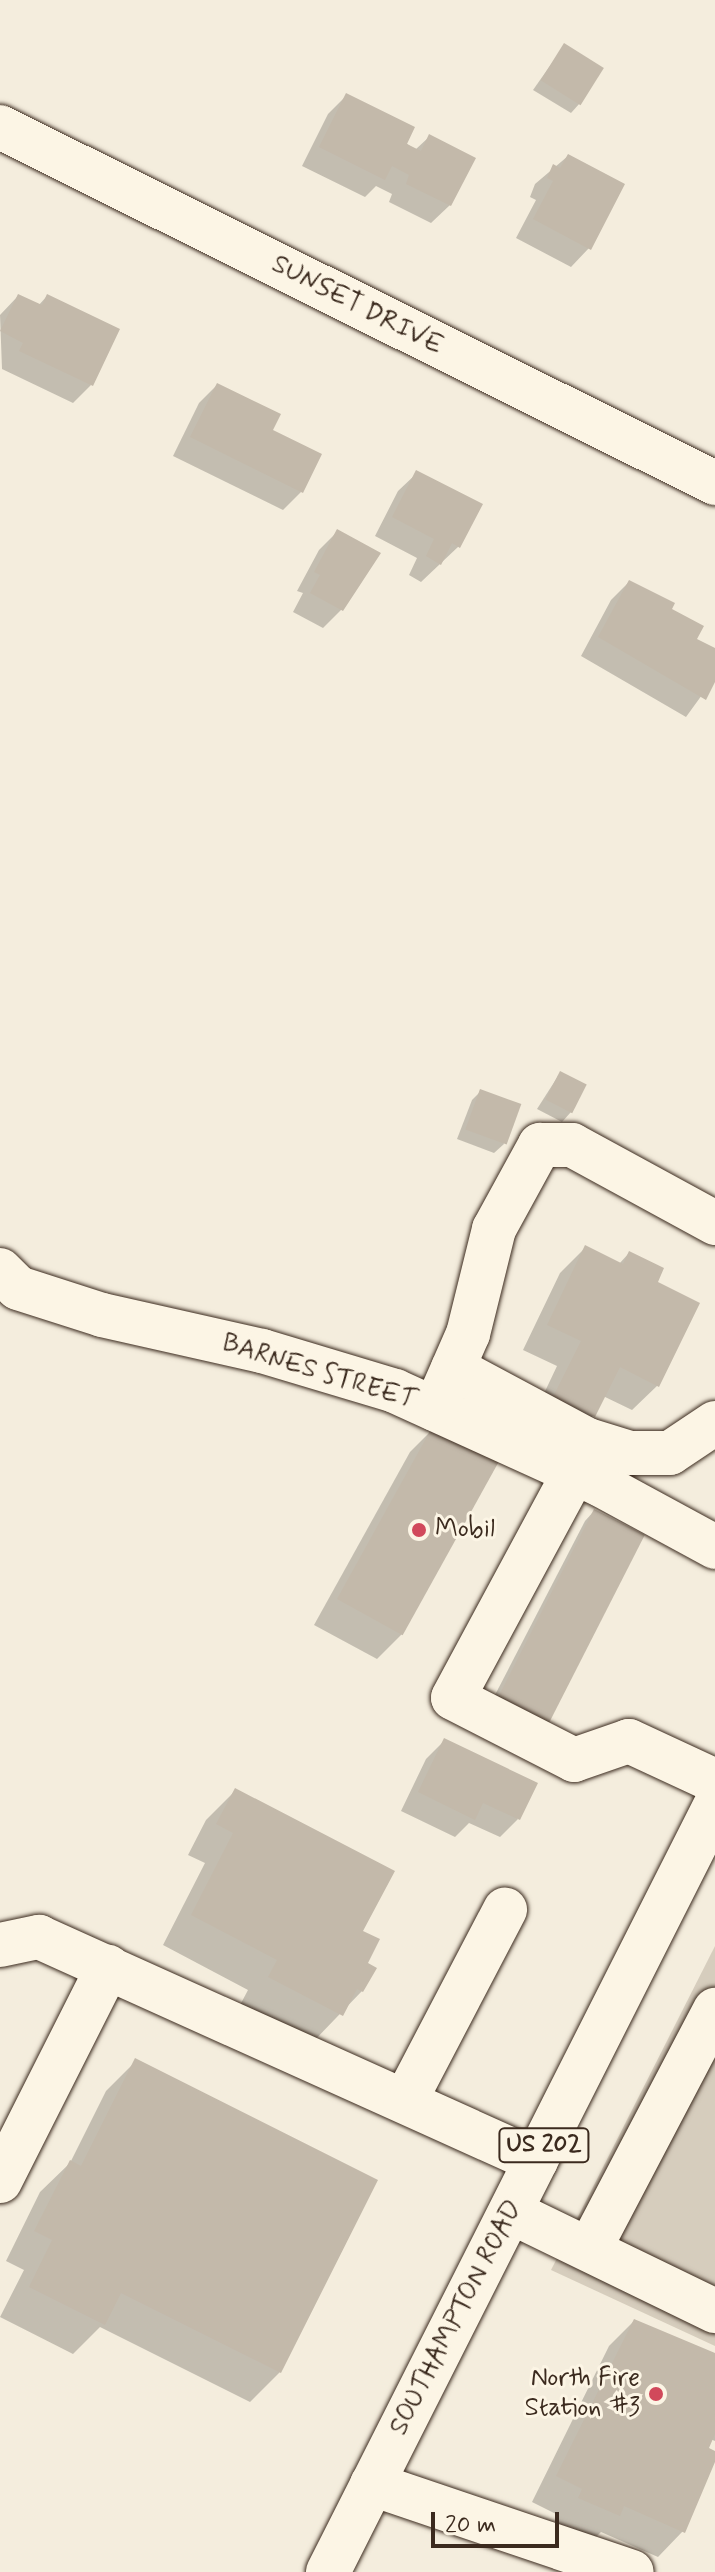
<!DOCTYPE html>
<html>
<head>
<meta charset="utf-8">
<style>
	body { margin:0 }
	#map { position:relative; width:715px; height:2572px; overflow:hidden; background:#f4eddd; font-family:Mynerve,sans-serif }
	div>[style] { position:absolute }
	.green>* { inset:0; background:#d6cdbd }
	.shadow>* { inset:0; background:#0003 }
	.building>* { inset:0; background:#c3b9aa; transform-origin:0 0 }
	.roads { filter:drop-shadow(0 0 2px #3b2a1e) drop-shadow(0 0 2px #3b2a1e) }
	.minor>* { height:44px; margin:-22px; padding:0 22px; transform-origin:22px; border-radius:22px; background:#fcf5e5 }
	.major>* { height:44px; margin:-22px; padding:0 22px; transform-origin:22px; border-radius:22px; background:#fcf5e5 }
	.dots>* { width:22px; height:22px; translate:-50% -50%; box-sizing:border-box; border:4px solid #fcf5e5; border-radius:50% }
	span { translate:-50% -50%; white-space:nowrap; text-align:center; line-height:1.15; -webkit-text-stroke:6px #fcf5e5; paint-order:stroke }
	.shield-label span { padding:2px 6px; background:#fcf5e5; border:2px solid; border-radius:6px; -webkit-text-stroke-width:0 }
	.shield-label { font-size:24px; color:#3b2a1e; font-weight:700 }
	.street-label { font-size:26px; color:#3b2a1e }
	.poi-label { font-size:26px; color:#3b2a1e }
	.left { translate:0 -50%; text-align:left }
	.right { translate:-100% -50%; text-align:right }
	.scale { position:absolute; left:431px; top:2512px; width:128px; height:36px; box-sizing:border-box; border:4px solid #3b2a1e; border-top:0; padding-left:10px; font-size:24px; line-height:28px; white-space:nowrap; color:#3b2a1e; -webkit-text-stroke:6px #fcf5e5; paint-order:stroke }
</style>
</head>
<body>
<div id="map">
	<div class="green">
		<i style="clip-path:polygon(715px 1946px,715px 2346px,551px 2270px)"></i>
	</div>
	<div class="shadow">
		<i style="clip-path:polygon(564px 46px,580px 103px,571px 113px,533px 90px)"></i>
		<i style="clip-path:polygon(346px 96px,415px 150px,429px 137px,450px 205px,431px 223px,389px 202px,392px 194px,376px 186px,365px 197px,302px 166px,328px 114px)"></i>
		<i style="clip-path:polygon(568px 156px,589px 248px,571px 267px,516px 238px,536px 200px,530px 197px,535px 184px)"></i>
		<i style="clip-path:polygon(18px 296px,38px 306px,47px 296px,91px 385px,73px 403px,2px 369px,0 315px)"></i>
		<i style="clip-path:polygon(217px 385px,270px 431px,301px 492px,283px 510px,173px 456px,199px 403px)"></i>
		<i style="clip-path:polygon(417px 473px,459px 546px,421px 582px,409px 575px,417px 558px,375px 536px,398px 491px)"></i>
		<i style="clip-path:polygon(337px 532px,341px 610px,323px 628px,293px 612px,303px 593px,297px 591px,319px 550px)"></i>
		<i style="clip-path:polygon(629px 582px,669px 610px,695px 639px,715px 650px,715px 677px,686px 717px,581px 656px,611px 600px)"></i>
		<i style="clip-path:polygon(560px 1073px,571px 1112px,562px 1122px,537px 1109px)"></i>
		<i style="clip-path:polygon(481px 1091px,504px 1144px,494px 1153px,457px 1139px,472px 1100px)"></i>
		<i style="clip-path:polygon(586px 1247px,619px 1264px,629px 1253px,655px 1283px,658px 1385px,632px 1410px,603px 1396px,593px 1416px,568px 1441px,530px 1423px,557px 1366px,523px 1350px,560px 1273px)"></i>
		<i style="clip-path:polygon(435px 1427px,497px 1461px,402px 1634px,377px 1659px,314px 1625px,410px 1452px)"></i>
		<i style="clip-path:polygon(594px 1511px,643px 1536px,482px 1720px,585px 1521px)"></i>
		<i style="clip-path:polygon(444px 1741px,518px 1819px,500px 1837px,469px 1823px,455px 1837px,401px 1811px,426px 1759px)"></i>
		<i style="clip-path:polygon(236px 1790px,365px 1964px,362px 1991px,311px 2044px,239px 2007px,248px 1990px,163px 1945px,205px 1863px,188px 1855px,206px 1820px)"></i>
		<i style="clip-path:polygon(136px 2061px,280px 2372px,250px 2402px,100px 2327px,73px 2354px,0 2317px,24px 2270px,6px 2261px,40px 2192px,70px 2163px,106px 2091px)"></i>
		<i style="clip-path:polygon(634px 2321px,715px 2355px,715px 2441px,710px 2439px,706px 2449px,715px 2457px,683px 2531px,658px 2557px,601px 2532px,593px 2540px,554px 2524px,558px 2515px,532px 2502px,609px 2346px)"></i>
	</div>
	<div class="building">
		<i style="left:564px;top:43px;width:47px;height:44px;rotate:32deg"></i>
		<i style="clip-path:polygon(346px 93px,415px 127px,407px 144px,421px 151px,429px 134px,476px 158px,451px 206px,406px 184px,409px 175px,392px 166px,385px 180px,319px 147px)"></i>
		<i style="clip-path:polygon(568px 154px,625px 184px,591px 250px,533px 219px,553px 181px,547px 178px,553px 164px,560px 168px)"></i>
		<i style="clip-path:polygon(18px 294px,42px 305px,47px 294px,120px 329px,93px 386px,19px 351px,23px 343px,0 331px)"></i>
		<i style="clip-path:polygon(217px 383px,281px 414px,273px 430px,322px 454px,303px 493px,190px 437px)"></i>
		<i style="clip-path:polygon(416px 470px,483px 504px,460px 548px,452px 543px,441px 565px,426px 556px,434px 539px,392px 517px)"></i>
		<i style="clip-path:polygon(337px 529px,381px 553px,343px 611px,310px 593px,320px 575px,314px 572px)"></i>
		<i style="clip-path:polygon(629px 580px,675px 603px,672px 609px,704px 626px,697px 639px,715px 648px,715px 682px,706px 700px,598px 637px)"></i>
		<i style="left:560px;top:1071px;width:30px;height:32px;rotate:27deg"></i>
		<i style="left:480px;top:1089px;width:44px;height:43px;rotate:20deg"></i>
		<i style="clip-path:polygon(585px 1245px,623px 1264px,629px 1251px,664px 1268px,658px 1282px,700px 1303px,659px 1387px,620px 1367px,595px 1417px,553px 1397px,581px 1341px,547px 1325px)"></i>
		<i style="left:434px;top:1424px;width:75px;height:200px;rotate:29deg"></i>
		<i style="left:594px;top:1509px;width:57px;height:227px;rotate:27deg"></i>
		<i style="clip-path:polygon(444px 1738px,538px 1783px,520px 1820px,483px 1803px,475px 1820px,418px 1792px)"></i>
		<i style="clip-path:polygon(235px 1788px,395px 1871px,363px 1931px,380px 1939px,368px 1963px,377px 1968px,363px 1992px,357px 1989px,343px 2016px,268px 1977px,277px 1960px,191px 1915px,233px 1833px,216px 1824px)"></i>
		<i style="clip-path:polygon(135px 2058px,378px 2180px,281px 2373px,121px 2293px,105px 2325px,29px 2287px,52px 2240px,34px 2231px,70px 2160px,81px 2166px)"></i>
		<i style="clip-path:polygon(634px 2319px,715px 2353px,715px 2434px,709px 2448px,715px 2451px,715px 2462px,685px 2533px,624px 2506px,620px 2516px,578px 2498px,582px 2489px,556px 2476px)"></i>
	</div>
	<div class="roads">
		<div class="minor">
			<i style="left:0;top:127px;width:799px;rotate:26.47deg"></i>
			<i style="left:0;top:1270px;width:25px;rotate:45deg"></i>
			<i style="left:18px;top:1288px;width:88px;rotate:17.8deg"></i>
			<i style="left:102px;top:1315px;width:164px;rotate:12.7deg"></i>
			<i style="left:262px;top:1351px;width:139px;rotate:16.7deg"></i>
			<i style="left:395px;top:1391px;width:226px;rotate:24.5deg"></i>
			<i style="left:601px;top:1485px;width:130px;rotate:28.5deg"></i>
			<i style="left:453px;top:1368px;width:153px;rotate:28.1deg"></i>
			<i style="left:588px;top:1440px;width:44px;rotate:17.2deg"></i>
			<i style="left:630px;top:1453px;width:40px"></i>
			<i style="left:670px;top:1453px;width:54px;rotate:-33.7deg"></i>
			<i style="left:435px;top:1409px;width:82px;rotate:-66.3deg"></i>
			<i style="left:468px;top:1334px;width:108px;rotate:-76.1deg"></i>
			<i style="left:494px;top:1229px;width:96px;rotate:-61.3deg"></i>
			<i style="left:540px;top:1145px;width:32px"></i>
			<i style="left:572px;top:1145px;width:163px;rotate:28.6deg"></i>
			<i style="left:574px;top:1473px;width:255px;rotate:118.3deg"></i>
			<i style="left:453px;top:1698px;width:136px;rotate:27.1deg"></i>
			<i style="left:574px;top:1760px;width:58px;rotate:-19.1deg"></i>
			<i style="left:629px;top:1741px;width:95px;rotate:24.9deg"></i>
			<i style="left:0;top:1945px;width:40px;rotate:-12deg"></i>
			<i style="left:39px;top:1937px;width:545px;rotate:24.26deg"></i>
			<i style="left:405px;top:2101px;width:216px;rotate:-62.4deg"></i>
			<i style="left:0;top:2181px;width:240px;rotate:-63.2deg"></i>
			<i style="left:511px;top:2212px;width:227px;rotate:25.9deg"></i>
			<i style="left:590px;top:2248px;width:269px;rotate:-62.3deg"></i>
			<i style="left:372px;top:2484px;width:274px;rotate:18.7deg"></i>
		</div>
		<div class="major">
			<i style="left:328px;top:2572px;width:858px;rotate:-63.2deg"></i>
		</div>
	</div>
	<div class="dots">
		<i style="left:419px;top:1530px;background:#d1495b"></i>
		<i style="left:656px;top:2394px;background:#d1495b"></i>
	</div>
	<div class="shield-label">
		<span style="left:544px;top:2145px">US 202</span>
	</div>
	<div class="street-label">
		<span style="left:357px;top:306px;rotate:27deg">SUNSET DRIVE</span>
		<span style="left:319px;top:1373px;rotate:17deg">BARNES STREET</span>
		<span style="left:457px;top:2318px;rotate:-63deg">SOUTHAMPTON ROAD</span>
	</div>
	<div class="poi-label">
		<span class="left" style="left:435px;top:1530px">Mobil</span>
		<span class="right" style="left:640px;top:2394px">North Fire<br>Station #3</span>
	</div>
	<div class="scale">20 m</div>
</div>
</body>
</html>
